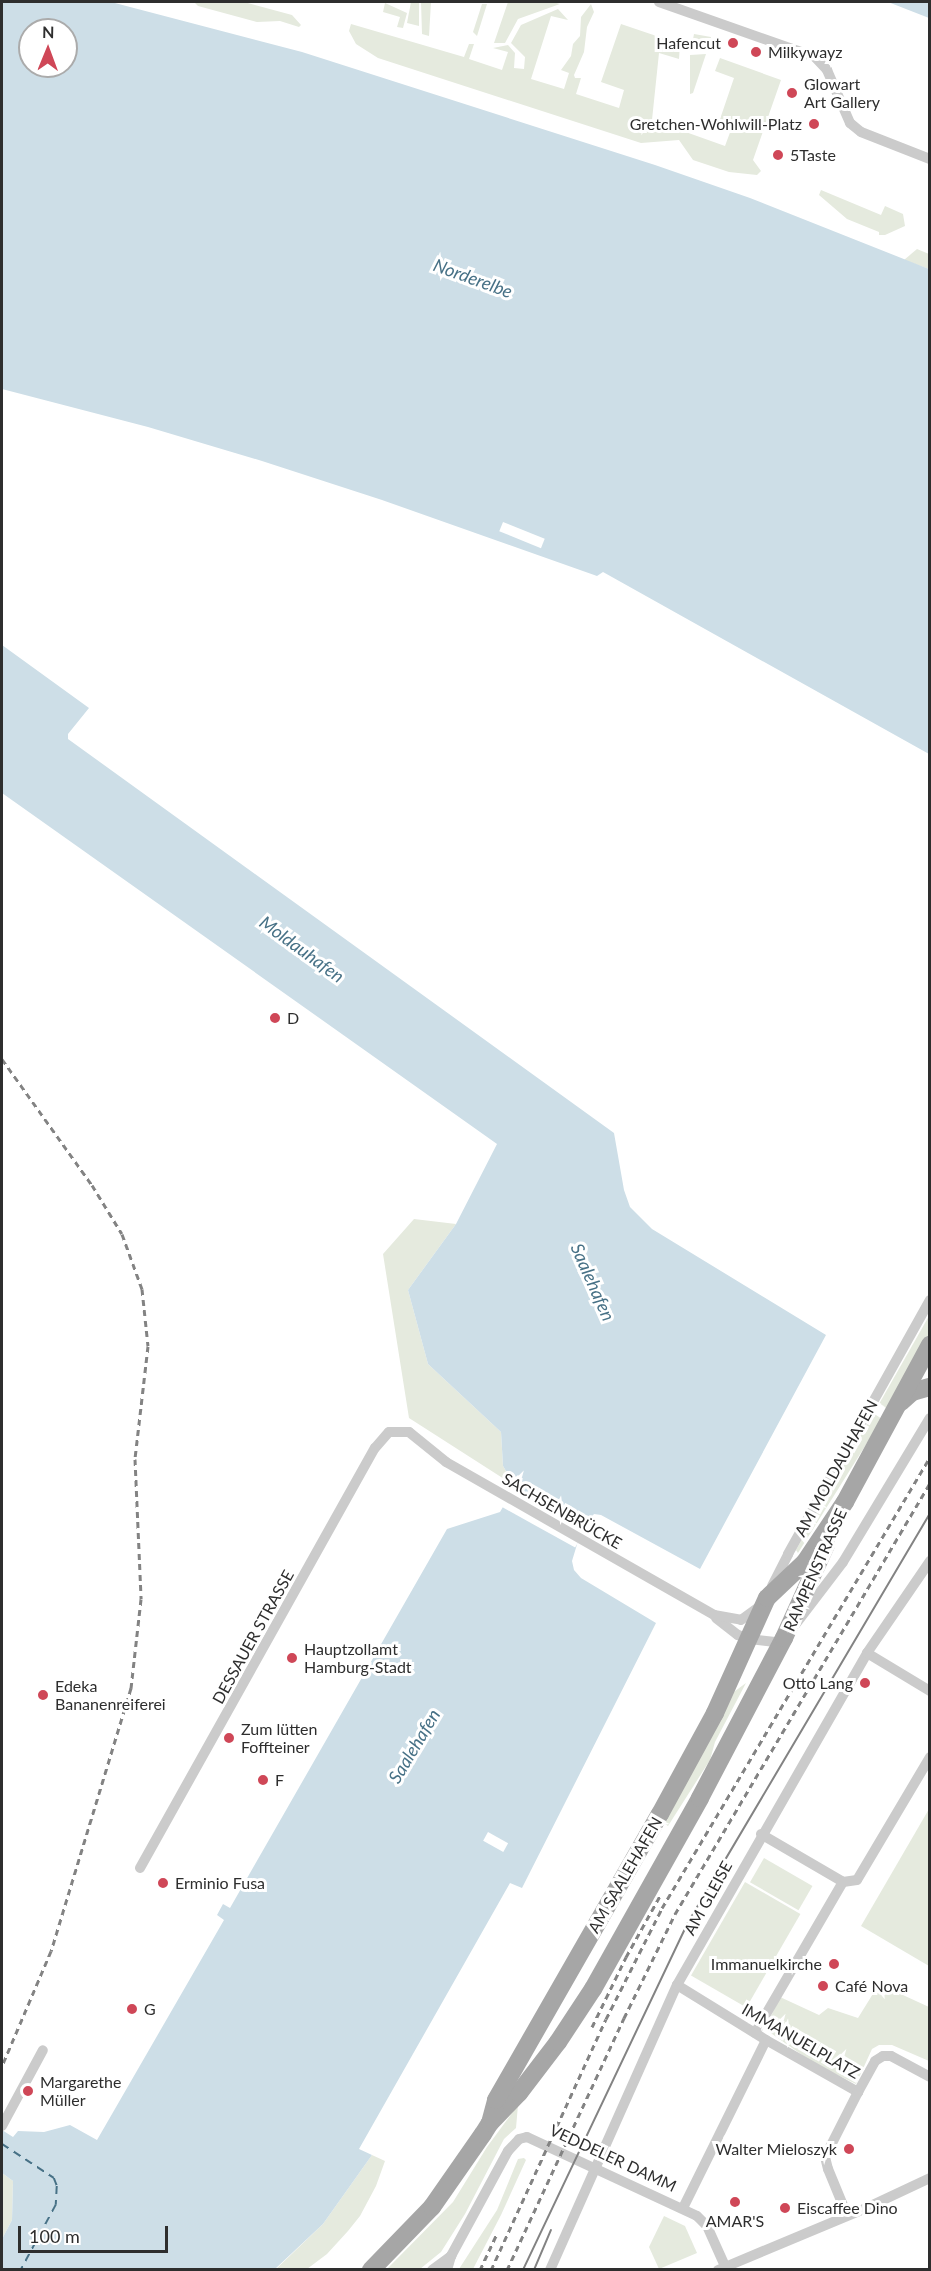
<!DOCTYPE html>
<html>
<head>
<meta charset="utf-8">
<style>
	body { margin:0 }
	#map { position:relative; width:931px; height:2271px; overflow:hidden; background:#fff; font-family:Lato,sans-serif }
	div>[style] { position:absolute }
	.green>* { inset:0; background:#e5eade; transform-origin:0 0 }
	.water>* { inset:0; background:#cddee7 }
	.pier>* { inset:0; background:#fff; transform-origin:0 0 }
	.ferry>* { height:1.5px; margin-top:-0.75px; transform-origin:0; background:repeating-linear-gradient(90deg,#477186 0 8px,transparent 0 14px) }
	.minor>* { height:10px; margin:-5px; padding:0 5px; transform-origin:5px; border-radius:5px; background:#cbcbcb }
	.primary>* { height:18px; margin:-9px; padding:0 9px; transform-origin:9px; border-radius:9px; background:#a6a6a6 }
	.tram>* { height:1.5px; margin:-0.75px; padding:0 0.75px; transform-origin:0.75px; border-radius:0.75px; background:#838383 }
	.rail>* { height:3px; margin-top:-1.5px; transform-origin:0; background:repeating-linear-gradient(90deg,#838383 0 6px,transparent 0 10.5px) }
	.dots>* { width:16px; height:16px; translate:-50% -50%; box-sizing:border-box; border:3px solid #fff; border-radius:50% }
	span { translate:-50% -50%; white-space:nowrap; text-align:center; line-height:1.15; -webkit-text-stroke:6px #fff; paint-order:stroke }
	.poi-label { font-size:16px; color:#2e2e2e }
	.right { translate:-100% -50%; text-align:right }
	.left { translate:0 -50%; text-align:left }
	.street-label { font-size:16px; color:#2e2e2e }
	.water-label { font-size:18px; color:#477186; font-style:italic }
	.frame { position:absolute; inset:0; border:3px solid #2e2e2e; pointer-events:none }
	.north { position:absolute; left:18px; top:18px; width:60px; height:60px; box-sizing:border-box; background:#fff; border:2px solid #ababab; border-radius:50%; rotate:1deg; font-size:16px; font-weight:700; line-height:24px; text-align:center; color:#2e2e2e }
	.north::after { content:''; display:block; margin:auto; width:21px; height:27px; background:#cf4757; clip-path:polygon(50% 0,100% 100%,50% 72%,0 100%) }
	.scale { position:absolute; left:18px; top:2226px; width:150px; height:27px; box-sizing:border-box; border:3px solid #2e2e2e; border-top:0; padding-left:8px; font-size:18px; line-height:21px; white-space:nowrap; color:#2e2e2e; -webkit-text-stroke:4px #fff; paint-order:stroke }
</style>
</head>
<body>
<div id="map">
	<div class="green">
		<i style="clip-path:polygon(194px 2px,244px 2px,292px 15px,301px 25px,299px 27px,280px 21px,257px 22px,198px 6px)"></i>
		<i style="clip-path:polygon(411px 2px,419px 2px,419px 26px,407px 23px)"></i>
		<i style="clip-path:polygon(421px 2px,431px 2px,429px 36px,422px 34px)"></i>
		<i style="clip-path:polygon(508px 2px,553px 2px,560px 4px,518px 19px,505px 43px,494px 43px)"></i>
		<i style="clip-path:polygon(385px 3px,407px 13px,403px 28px,397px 27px,400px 17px,383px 12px)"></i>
		<i style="clip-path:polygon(482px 4px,487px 4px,477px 36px,473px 32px)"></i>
		<i style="clip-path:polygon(591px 4px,594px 12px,587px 27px,584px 52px,574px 75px,575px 78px,581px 78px,576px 94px,619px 108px,624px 90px,601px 82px,621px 24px,680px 44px,679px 59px,659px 53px,652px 120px,725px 146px,732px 127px,719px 122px,734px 78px,715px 71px,720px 58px,781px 80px,753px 160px,761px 171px,757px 175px,729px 172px,693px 160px,679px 140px,641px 143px,378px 58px,356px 44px,349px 31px,351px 24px,464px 57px,469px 44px,474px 44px,469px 59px,502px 70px,508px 52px,493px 48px,508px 45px,515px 53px,514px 68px,524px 69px,525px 57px,511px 43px,521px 25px,558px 9px,568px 20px,551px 16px,531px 79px,564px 89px,569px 73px,561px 70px,571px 56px,573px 44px,580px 36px,581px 17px)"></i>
		<i style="clip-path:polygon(694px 34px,711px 37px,710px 47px,701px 49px,692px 45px)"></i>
		<i style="clip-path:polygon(706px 54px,693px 93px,690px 94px,690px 55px)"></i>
		<i style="clip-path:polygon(821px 190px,881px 215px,885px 206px,903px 214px,905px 226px,885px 235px,879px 235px,879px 232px,847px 219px,819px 195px)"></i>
		<i style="clip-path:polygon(917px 249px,929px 254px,929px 269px,904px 260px)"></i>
		<i style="clip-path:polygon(414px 1219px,456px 1224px,408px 1290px,428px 1364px,501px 1432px,503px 1466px,515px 1486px,409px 1418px,383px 1254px)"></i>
		<i style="clip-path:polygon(929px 1316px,929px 1338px,888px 1409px,879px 1404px)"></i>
		<i style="clip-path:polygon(873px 1413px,882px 1419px,798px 1553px,796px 1550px)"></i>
		<i style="clip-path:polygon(746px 1683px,715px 1742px,710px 1760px,668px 1826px,662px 1822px,731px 1694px)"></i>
		<i style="clip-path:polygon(929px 1809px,929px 1966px,861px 1926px)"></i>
		<i style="left:764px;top:1858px;width:56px;height:28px;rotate:30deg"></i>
		<i style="left:745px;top:1882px;width:64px;height:108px;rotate:30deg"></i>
		<i style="clip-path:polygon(879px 1984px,929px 2007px,929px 2061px,892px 2045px,879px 2045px,872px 2049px,856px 2084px,815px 2064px,765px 2029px,780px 1997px,819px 2015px,828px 2008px,858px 2018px)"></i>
		<i style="clip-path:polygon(518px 2105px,516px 2128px,504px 2139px,465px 2214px,441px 2252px,420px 2269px,386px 2270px,453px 2202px,487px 2147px)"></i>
		<i style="clip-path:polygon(372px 2155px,385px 2161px,376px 2186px,360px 2216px,348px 2231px,327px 2254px,307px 2269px,275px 2270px,323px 2224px)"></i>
		<i style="clip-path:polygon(524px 2158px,526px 2160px,501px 2215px,473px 2269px,459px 2269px,497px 2210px,518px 2159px)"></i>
		<i style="clip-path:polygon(2px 2173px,13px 2181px,12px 2220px,2px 2239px)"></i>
		<i style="clip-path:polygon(664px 2216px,685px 2226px,697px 2253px,659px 2269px,649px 2247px)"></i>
	</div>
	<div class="water">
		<i style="clip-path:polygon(evenodd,2px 2px,111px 2px,302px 52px,655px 165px,750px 198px,929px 269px,929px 754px,603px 572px,597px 576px,382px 500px,262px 461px,148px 427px,2px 389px,2px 2px,30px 30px,66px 30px,66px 66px,30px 66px,30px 30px)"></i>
		<i style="clip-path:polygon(888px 2px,929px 2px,929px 18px)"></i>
		<i style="clip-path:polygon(2px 645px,89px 708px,68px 734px,68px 739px,614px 1133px,624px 1190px,630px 1207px,652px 1229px,826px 1335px,700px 1569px,601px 1515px,594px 1514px,582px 1528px,572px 1561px,574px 1570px,581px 1578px,656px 1623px,522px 1888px,510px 1883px,359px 2149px,372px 2155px,323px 2224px,275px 2269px,2px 2269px,2px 2239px,12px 2220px,13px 2181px,2px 2173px,2px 2130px,13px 2137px,18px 2131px,44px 2132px,70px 2125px,97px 2140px,224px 1920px,217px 1915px,223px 1904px,230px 1908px,447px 1529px,500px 1512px,515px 1486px,503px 1466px,501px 1432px,428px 1364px,408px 1290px,456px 1224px,497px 1144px,2px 793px)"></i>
	</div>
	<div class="pier">
		<i style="left:503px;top:522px;width:45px;height:10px;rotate:22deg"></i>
		<i style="left:511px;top:1488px;width:85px;height:21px;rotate:29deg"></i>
		<i style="left:488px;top:1832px;width:23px;height:10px;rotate:29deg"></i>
	</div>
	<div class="ferry">
		<i style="left:2px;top:2144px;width:62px;rotate:33.2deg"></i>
		<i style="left:54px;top:2178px;width:9px;rotate:69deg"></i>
		<i style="left:57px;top:2186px;width:19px;rotate:93deg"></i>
		<i style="left:56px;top:2205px;width:74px;rotate:118.3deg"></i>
	</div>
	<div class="minor">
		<i style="left:659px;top:2px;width:165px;rotate:19.4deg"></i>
		<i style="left:815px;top:57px;width:18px;rotate:47deg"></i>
		<i style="left:827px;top:70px;width:58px;rotate:66.5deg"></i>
		<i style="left:850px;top:123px;width:14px;rotate:39deg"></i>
		<i style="left:861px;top:132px;width:74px;rotate:21.4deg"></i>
		<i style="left:772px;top:1586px;width:36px;rotate:-63deg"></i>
		<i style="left:788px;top:1554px;width:291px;rotate:-60.8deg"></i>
		<i style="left:716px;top:1618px;width:28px;rotate:38deg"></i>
		<i style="left:738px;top:1635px;width:13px;rotate:18deg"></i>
		<i style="left:750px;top:1639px;width:25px;rotate:7deg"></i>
		<i style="left:775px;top:1642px;width:9px;rotate:-21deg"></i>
		<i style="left:795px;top:1625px;width:79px;rotate:-52.7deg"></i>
		<i style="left:843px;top:1562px;width:168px;rotate:-58.9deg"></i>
		<i style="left:867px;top:1653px;width:74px;rotate:31.1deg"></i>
		<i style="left:761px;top:1834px;width:95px;rotate:30.3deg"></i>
		<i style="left:140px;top:1868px;width:481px;rotate:-60.8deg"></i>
		<i style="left:375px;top:1448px;width:21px;rotate:-49deg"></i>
		<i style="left:389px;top:1432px;width:20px"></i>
		<i style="left:409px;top:1432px;width:48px;rotate:39deg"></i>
		<i style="left:446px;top:1462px;width:309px;rotate:29.7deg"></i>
		<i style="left:714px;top:1615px;width:27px;rotate:10deg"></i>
		<i style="left:741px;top:1620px;width:22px;rotate:-36deg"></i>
		<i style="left:677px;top:1985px;width:105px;rotate:31.7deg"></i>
		<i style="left:766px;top:2040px;width:106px;rotate:29.5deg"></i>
		<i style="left:858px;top:2092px;width:35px;rotate:-61deg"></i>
		<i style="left:875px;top:2061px;width:9px;rotate:-32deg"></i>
		<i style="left:883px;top:2056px;width:8px"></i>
		<i style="left:891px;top:2056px;width:44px;rotate:28.3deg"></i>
		<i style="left:755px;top:2033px;width:175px;rotate:-59.8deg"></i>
		<i style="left:843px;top:1882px;width:14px;rotate:-8deg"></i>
		<i style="left:857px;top:1880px;width:143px;rotate:-59.3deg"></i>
		<i style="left:2px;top:2126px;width:86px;rotate:-61.7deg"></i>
		<i style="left:683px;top:2208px;width:187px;rotate:-63.7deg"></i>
		<i style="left:847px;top:2215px;width:50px;rotate:-112.4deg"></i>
		<i style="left:828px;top:2169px;width:12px;rotate:-104deg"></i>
		<i style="left:825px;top:2157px;width:73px;rotate:-63.1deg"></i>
		<i style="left:432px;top:2270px;width:24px;rotate:-36deg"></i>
		<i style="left:447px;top:2270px;width:15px;rotate:-74deg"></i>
		<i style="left:451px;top:2256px;width:119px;rotate:-61.5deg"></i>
		<i style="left:508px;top:2151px;width:16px;rotate:-47deg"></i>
		<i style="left:519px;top:2139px;width:8px;rotate:-14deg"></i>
		<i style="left:527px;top:2137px;width:187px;rotate:24.9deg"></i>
		<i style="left:697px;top:2216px;width:14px;rotate:45deg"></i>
		<i style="left:707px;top:2226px;width:44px;rotate:65.8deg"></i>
		<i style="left:550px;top:2270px;width:312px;rotate:-66deg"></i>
		<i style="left:677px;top:1985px;width:383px;rotate:-60.2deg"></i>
		<i style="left:867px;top:1653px;width:112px;rotate:-55.6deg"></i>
		<i style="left:718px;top:2270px;width:158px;rotate:-22.7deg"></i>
		<i style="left:864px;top:2209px;width:73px;rotate:-25.2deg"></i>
	</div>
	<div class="primary">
		<i style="left:901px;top:1402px;width:15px;rotate:-42deg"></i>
		<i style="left:912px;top:1392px;width:19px;rotate:-16deg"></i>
		<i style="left:490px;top:2123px;width:42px;rotate:-46deg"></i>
		<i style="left:519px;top:2093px;width:64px;rotate:-52.6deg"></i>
		<i style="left:558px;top:2042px;width:64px;rotate:-56.6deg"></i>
		<i style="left:593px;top:1989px;width:219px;rotate:-60.7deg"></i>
		<i style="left:700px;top:1798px;width:181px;rotate:-62.3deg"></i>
		<i style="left:784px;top:1638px;width:102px;rotate:-65.7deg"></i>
		<i style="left:371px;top:2270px;width:88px;rotate:-45.9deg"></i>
		<i style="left:432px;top:2207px;width:89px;rotate:-55.1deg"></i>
		<i style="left:483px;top:2134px;width:13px;rotate:-58deg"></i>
		<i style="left:490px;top:2123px;width:24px;rotate:-75deg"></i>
		<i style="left:496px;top:2100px;width:330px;rotate:-60.2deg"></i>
		<i style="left:660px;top:1814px;width:115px;rotate:-61.4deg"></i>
		<i style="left:715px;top:1713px;width:126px;rotate:-65.7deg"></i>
		<i style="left:767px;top:1598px;width:52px;rotate:-43.5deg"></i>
		<i style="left:805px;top:1562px;width:72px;rotate:-56.3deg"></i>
		<i style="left:845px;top:1502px;width:179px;rotate:-61.6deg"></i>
	</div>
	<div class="tram">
		<i style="left:523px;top:2270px;width:386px;rotate:-64.6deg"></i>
		<i style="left:689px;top:1921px;width:473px;rotate:-59.4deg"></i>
		<i style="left:534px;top:2270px;width:43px;rotate:-67deg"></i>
	</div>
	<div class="rail">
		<i style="left:2px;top:1059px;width:155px;rotate:54.5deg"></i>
		<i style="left:92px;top:1185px;width:57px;rotate:58.5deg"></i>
		<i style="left:122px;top:1234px;width:59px;rotate:70deg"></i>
		<i style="left:142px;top:1289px;width:57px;rotate:84deg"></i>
		<i style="left:148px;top:1346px;width:114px;rotate:96.6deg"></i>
		<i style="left:135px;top:1459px;width:140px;rotate:87.5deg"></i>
		<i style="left:141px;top:1599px;width:90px;rotate:96.4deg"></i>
		<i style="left:131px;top:1688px;width:275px;rotate:106.9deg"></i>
		<i style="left:51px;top:1951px;width:125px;rotate:113.1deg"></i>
		<i style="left:592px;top:2027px;width:78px;rotate:-64.1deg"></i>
		<i style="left:626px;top:1957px;width:72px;rotate:-60.9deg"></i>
		<i style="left:480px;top:2270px;width:40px;rotate:-65deg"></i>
		<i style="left:491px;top:2270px;width:276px;rotate:-65.4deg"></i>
		<i style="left:606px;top:2019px;width:124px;rotate:-63.2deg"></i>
		<i style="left:662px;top:1908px;width:525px;rotate:-59.28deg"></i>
		<i style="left:507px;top:2270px;width:278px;rotate:-65.1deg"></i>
		<i style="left:624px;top:2018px;width:116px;rotate:-63.9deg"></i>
		<i style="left:675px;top:1914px;width:501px;rotate:-59.39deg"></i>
	</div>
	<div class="dots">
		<i style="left:733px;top:43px;background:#cf4757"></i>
		<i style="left:756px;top:52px;background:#cf4757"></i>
		<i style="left:792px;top:93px;background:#cf4757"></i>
		<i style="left:814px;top:124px;background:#cf4757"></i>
		<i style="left:778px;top:155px;background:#cf4757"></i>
		<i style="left:275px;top:1018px;background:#cf4757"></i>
		<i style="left:292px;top:1658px;background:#cf4757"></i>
		<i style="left:865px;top:1683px;background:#cf4757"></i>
		<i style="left:43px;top:1695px;background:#cf4757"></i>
		<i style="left:229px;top:1738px;background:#cf4757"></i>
		<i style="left:263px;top:1780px;background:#cf4757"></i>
		<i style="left:163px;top:1883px;background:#cf4757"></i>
		<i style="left:834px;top:1964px;background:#cf4757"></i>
		<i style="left:823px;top:1986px;background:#cf4757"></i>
		<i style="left:132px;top:2009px;background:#cf4757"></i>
		<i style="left:28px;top:2091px;background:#cf4757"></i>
		<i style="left:849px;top:2149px;background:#cf4757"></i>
		<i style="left:735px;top:2202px;background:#cf4757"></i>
		<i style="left:785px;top:2208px;background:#cf4757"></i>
	</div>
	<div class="poi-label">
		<span class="right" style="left:721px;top:43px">Hafencut</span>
		<span class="left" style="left:768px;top:52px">Milkywayz</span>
		<span class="left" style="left:804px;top:93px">Glowart<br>Art Gallery</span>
		<span class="right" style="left:802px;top:124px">Gretchen-Wohlwill-Platz</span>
		<span class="left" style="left:790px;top:155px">5Taste</span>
		<span class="left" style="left:287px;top:1018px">D</span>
		<span class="left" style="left:304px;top:1658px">Hauptzollamt<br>Hamburg-Stadt</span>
		<span class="right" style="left:853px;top:1683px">Otto Lang</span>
		<span class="left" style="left:55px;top:1695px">Edeka<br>Bananenreiferei</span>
		<span class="left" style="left:241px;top:1738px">Zum lütten<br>Foffteiner</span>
		<span class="left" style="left:275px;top:1780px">F</span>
		<span class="left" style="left:175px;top:1883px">Erminio Fusa</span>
		<span class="right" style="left:822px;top:1964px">Immanuelkirche</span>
		<span class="left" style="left:835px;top:1986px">Café Nova</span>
		<span class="left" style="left:144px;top:2009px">G</span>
		<span class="left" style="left:40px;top:2091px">Margarethe<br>Müller</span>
		<span class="right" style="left:837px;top:2149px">Walter Mieloszyk</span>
		<span class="left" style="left:797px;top:2208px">Eiscaffee Dino</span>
		<span style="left:735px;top:2221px">AMAR'S</span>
	</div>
	<div class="street-label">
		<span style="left:836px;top:1468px;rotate:-61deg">AM MOLDAUHAFEN</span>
		<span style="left:562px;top:1511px;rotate:30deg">SACHSENBRÜCKE</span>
		<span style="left:815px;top:1570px;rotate:-66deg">RAMPENSTRASSE</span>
		<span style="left:253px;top:1637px;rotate:-61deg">DESSAUER STRASSE</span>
		<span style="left:625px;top:1875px;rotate:-60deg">AM SAALEHAFEN</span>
		<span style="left:708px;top:1898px;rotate:-61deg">AM GLEISE</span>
		<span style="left:801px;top:2041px;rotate:30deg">IMMANUELPLATZ</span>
		<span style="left:613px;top:2158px;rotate:25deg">VEDDELER DAMM</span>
	</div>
	<div class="water-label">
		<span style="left:473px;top:278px;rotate:20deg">Norderelbe</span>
		<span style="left:302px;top:949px;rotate:36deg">Moldauhafen</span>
		<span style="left:593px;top:1282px;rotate:66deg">Saalehafen</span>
		<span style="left:414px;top:1746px;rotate:-59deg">Saalehafen</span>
	</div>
	<div class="frame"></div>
	<div class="north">N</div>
	<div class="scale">100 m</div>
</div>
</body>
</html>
